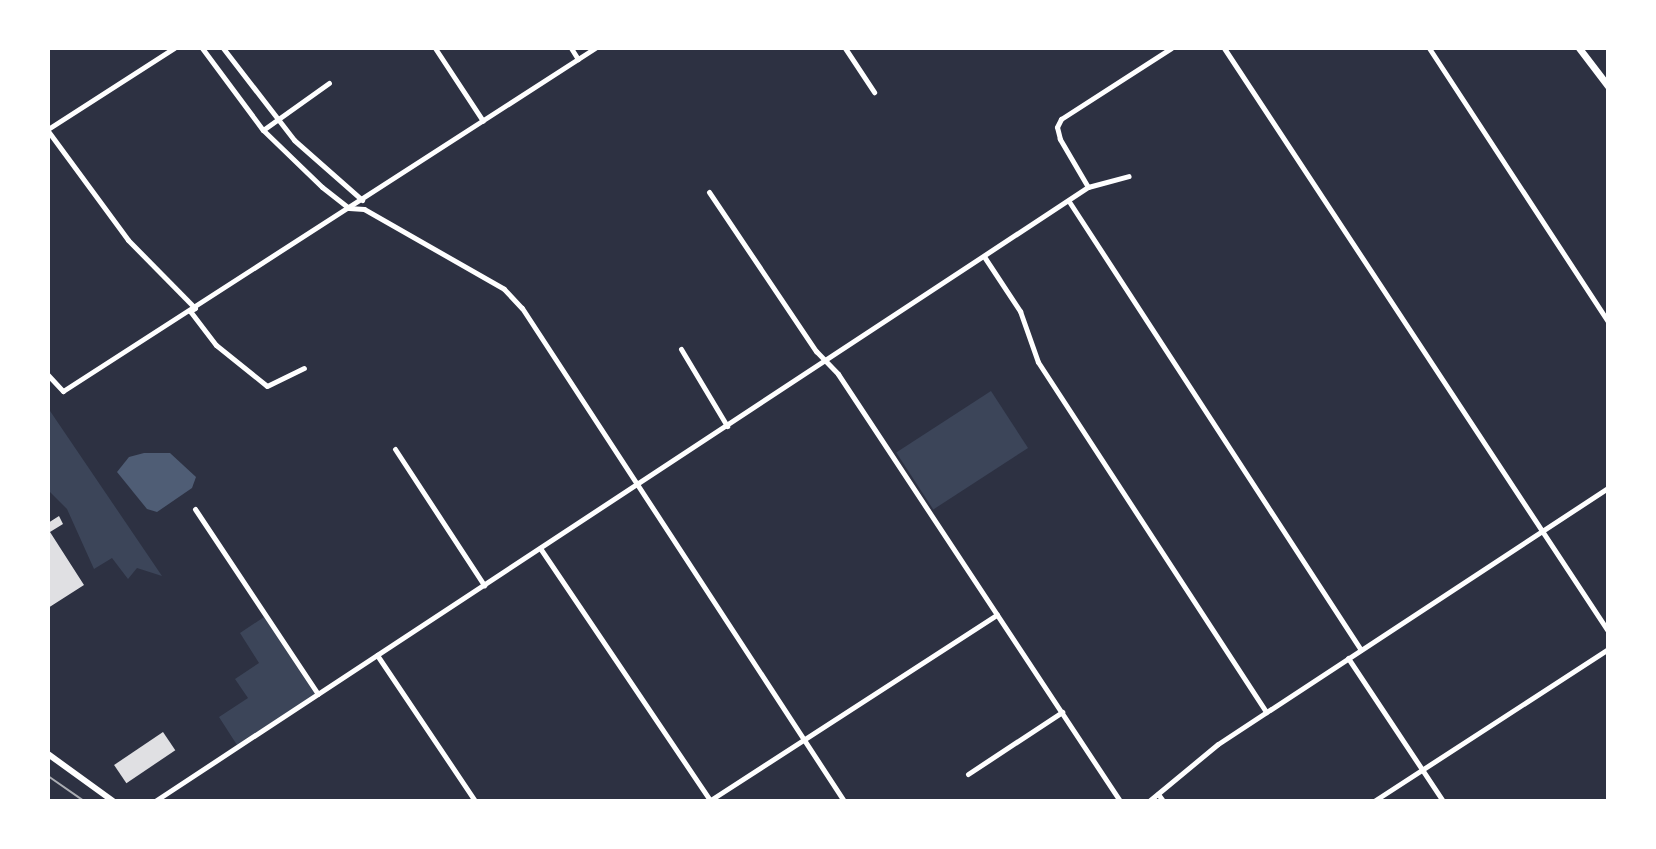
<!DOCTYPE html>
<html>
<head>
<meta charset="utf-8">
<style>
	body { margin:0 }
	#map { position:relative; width:1656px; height:849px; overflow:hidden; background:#2d3142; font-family:Rubik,sans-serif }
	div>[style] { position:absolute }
	.green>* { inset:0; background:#3c4559; transform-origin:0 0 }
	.water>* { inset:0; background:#4f5d75 }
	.building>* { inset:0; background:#e0e0e3; transform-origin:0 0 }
	.minor>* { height:5px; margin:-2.5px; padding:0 2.5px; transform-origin:2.5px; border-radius:2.5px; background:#fff }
	.tertiary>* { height:6px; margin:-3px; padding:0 3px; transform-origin:3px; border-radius:3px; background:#fff }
	.secondary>* { height:7px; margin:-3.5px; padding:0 3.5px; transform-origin:3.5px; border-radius:3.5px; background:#fff }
	.rail>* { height:2px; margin:-1px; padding:0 1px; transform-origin:1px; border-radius:1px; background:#abadb3 }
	span { translate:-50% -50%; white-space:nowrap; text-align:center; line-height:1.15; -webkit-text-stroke:7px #fff; paint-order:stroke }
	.frame { position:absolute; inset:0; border:50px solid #fff; pointer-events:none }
</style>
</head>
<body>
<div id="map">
	<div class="green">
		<i style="left:991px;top:391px;width:68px;height:113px;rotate:57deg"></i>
		<i style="clip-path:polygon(48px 408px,162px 576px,137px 568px,128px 579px,112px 558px,94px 569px,67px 509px,48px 490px)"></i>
		<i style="clip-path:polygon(264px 617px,315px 694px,237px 745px,219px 717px,248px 698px,235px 679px,259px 663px,240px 633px)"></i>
	</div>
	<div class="water">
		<i style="clip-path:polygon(144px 453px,170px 453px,196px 477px,192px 488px,157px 512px,147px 509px,117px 472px,129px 457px)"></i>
	</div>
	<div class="building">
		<i style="clip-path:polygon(59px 516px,63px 524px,50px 532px,84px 585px,48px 608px,48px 523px)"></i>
		<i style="left:163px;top:732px;width:22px;height:59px;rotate:56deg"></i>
	</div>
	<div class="minor">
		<i style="left:202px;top:48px;width:102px;rotate:53.4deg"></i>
		<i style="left:263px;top:130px;width:82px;rotate:44deg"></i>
		<i style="left:322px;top:187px;width:34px;rotate:38deg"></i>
		<i style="left:349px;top:208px;width:15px;rotate:4deg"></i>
		<i style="left:364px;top:209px;width:161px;rotate:29.7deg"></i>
		<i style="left:504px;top:289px;width:26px;rotate:47deg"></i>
		<i style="left:522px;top:308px;width:589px;rotate:56.85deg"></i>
		<i style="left:223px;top:48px;width:116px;rotate:52.3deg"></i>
		<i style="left:294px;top:140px;width:91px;rotate:41.4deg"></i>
		<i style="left:435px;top:48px;width:87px;rotate:56.7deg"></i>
		<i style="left:571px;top:48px;width:13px;rotate:58deg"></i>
		<i style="left:845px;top:48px;width:53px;rotate:56.6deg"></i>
		<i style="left:1224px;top:48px;width:698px;rotate:56.63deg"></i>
		<i style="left:1429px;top:48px;width:327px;rotate:56.8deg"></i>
		<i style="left:48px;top:129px;width:150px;rotate:-32.7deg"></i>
		<i style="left:263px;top:130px;width:81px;rotate:-35.5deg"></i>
		<i style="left:48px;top:131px;width:135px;rotate:53.7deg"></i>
		<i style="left:128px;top:240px;width:95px;rotate:45.4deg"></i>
		<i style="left:195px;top:308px;width:6px;rotate:149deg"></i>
		<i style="left:190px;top:311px;width:43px;rotate:52.6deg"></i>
		<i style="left:216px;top:345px;width:65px;rotate:38.8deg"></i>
		<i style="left:267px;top:386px;width:41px;rotate:-25.9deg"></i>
		<i style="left:1088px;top:187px;width:56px;rotate:-120.3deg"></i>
		<i style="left:1060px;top:139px;width:12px;rotate:-104deg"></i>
		<i style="left:1057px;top:127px;width:9px;rotate:-63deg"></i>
		<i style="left:1061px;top:119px;width:131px;rotate:-32.8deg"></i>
		<i style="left:709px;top:192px;width:192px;rotate:56.1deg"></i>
		<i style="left:816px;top:351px;width:32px;rotate:46deg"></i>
		<i style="left:838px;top:374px;width:512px;rotate:56.56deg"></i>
		<i style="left:1070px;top:203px;width:533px;rotate:56.94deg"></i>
		<i style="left:985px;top:258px;width:64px;rotate:56.6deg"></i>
		<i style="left:1020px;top:311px;width:54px;rotate:70.6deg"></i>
		<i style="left:1038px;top:362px;width:418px;rotate:56.9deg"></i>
		<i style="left:681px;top:349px;width:90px;rotate:59.1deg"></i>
		<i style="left:48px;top:375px;width:22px;rotate:47deg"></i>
		<i style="left:63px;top:391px;width:633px;rotate:-32.81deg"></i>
		<i style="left:395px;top:449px;width:163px;rotate:56.8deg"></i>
		<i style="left:195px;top:509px;width:222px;rotate:56.4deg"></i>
		<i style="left:540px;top:548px;width:304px;rotate:56deg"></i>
		<i style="left:377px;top:655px;width:176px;rotate:56.1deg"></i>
		<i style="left:1348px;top:658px;width:172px;rotate:56.4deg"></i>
		<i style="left:968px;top:774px;width:113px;rotate:-33.4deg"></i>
		<i style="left:1158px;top:794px;width:9px;rotate:54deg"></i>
		<i style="left:155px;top:801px;width:1117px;rotate:-33.35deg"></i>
		<i style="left:1088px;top:187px;width:42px;rotate:-15deg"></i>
		<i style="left:709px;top:801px;width:343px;rotate:-32.9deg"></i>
		<i style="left:1149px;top:801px;width:89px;rotate:-39.6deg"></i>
		<i style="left:1218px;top:744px;width:467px;rotate:-33.3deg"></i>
		<i style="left:1374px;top:801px;width:279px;rotate:-33deg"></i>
	</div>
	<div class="tertiary">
		<i style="left:48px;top:754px;width:80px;rotate:35.9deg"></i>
	</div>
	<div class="secondary">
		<i style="left:1579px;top:48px;width:48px;rotate:52.7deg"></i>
	</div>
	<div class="rail">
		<i style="left:48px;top:776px;width:44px;rotate:34.8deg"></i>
	</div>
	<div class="frame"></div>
</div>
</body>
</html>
